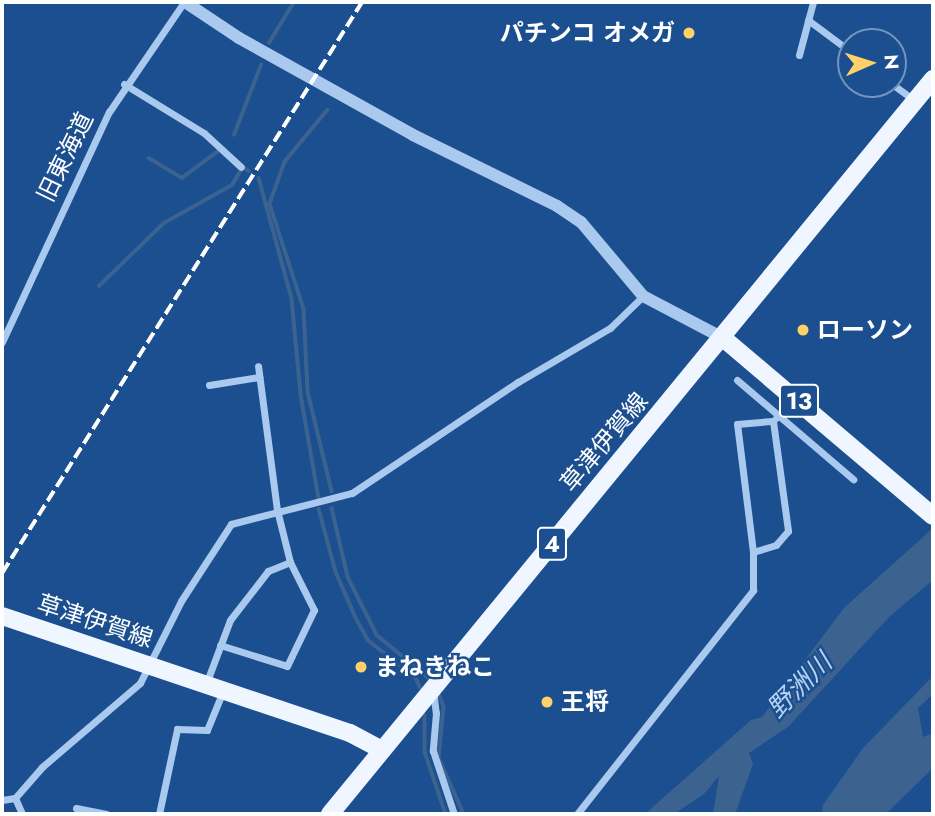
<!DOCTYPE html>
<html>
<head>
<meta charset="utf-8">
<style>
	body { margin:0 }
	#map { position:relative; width:935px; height:816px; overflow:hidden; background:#1b4f8f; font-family:Jost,"Noto Sans JP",sans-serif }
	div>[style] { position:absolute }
	.water>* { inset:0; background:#3c6290 }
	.stream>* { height:3.5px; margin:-1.75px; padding:0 1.75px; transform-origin:1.75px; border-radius:1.75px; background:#3c6290 }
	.minor>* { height:7px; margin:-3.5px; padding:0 3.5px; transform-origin:3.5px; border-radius:3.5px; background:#a9c9ee }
	.tertiary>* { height:12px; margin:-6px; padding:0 6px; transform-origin:6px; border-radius:6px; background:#a9c9ee }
	.primary>* { height:18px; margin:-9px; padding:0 9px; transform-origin:9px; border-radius:9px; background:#f0f6ff }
	.rail>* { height:3.5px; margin-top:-1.75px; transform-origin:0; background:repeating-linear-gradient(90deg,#fff 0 12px,transparent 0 17px) }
	.dots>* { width:19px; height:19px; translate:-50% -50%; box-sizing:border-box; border:4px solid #1b4f8f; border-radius:50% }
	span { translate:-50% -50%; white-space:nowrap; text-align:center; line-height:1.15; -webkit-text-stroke:5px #1b4f8f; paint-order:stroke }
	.shield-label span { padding:2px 5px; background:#1b4f8f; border:2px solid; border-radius:5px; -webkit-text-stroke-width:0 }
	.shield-label { font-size:23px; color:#fff; font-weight:700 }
	.poi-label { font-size:24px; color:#fff; font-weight:700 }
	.right { translate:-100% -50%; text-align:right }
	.left { translate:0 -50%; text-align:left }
	.street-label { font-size:24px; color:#fff }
	.water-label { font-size:26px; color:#b5d3f5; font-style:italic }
	.frame { position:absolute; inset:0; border:4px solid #fff; pointer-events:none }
	.north { position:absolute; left:837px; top:28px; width:70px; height:70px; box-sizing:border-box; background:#1b4f8f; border:2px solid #7695bc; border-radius:50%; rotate:87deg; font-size:19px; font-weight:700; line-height:28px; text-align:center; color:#fff }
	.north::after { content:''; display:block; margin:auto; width:24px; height:32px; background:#ffd166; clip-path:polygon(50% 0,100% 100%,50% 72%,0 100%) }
</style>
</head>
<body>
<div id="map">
	<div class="water">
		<i style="clip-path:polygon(933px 528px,933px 580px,890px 616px,788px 727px,749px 753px,753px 764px,735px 814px,713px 814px,719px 776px,704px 794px,674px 814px,645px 814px,751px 720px,762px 717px,844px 608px)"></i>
		<i style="clip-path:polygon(933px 676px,933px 694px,918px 708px,923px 737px,933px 733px,933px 768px,886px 814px,822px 814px,823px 805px,863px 748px)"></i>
	</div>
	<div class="stream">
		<i style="left:269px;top:43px;width:48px;rotate:-58.6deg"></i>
		<i style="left:328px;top:110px;width:67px;rotate:129.6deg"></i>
		<i style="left:285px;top:162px;width:45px;rotate:109.7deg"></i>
		<i style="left:270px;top:204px;width:110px;rotate:72.1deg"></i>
		<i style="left:304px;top:309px;width:83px;rotate:87.2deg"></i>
		<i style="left:308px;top:392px;width:102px;rotate:76.4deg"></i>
		<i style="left:234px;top:135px;width:75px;rotate:-68.9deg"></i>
		<i style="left:149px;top:158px;width:39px;rotate:31deg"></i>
		<i style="left:182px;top:178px;width:44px;rotate:-36.6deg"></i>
		<i style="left:259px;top:178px;width:125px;rotate:74.7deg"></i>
		<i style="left:292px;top:299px;width:96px;rotate:84.6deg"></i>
		<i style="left:301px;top:395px;width:105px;rotate:80.1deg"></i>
		<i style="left:99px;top:286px;width:91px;rotate:-44.1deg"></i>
		<i style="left:164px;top:223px;width:78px;rotate:-29.2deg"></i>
		<i style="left:232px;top:185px;width:21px;rotate:-59deg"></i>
		<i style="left:243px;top:167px;width:7px;rotate:34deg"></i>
		<i style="left:332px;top:508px;width:71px;rotate:76.9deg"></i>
		<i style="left:348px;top:577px;width:65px;rotate:63.4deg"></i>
		<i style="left:377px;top:635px;width:69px;rotate:39.7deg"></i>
		<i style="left:319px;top:509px;width:65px;rotate:74.9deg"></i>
		<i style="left:336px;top:572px;width:50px;rotate:66.5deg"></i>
		<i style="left:356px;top:618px;width:25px;rotate:61deg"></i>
		<i style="left:368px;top:640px;width:61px;rotate:38.4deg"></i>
		<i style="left:416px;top:678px;width:10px;rotate:66deg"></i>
		<i style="left:440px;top:696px;width:12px;rotate:70deg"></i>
		<i style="left:444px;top:707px;width:51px;rotate:95.6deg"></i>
		<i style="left:439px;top:758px;width:61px;rotate:65.9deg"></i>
		<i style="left:425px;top:715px;width:37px;rotate:90deg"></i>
		<i style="left:425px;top:752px;width:65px;rotate:71.3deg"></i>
	</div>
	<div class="minor">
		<i style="left:808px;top:20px;width:54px;rotate:36.7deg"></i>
		<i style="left:799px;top:55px;width:55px;rotate:-75.2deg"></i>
		<i style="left:124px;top:84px;width:94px;rotate:31.5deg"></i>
		<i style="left:204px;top:133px;width:50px;rotate:42.6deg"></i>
		<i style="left:892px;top:84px;width:29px;rotate:36deg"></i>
		<i style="left:2px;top:342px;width:254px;rotate:-65.1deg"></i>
		<i style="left:109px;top:112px;width:133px;rotate:-55.7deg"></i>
		<i style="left:737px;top:380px;width:153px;rotate:40.5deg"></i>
		<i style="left:209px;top:385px;width:51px;rotate:-9.1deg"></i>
		<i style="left:776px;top:418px;width:27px;rotate:-48deg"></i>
		<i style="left:773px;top:421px;width:111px;rotate:82.2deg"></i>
		<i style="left:788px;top:531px;width:18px;rotate:131deg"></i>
		<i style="left:776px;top:545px;width:24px;rotate:163deg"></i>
		<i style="left:753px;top:552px;width:129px;rotate:-97.1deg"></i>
		<i style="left:737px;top:424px;width:36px;rotate:-5deg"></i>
		<i style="left:220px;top:645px;width:70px;rotate:17.4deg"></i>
		<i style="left:287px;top:666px;width:62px;rotate:-64.3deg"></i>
		<i style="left:314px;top:610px;width:54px;rotate:-116.6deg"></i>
		<i style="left:290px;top:562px;width:54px;rotate:-104deg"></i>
		<i style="left:277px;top:510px;width:145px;rotate:-97.5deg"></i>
		<i style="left:206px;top:684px;width:68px;rotate:-69.4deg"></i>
		<i style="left:230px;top:620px;width:62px;rotate:-52.2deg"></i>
		<i style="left:268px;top:571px;width:24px;rotate:-22deg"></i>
		<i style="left:433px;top:690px;width:23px;rotate:83deg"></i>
		<i style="left:436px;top:713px;width:38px;rotate:95deg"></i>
		<i style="left:433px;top:751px;width:66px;rotate:71.6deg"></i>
		<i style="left:15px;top:798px;width:17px;rotate:66deg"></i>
		<i style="left:2px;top:800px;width:13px;rotate:-9deg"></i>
		<i style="left:15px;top:798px;width:41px;rotate:-48.9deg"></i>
		<i style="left:42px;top:767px;width:129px;rotate:-40.6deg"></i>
		<i style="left:140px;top:683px;width:92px;rotate:-63.4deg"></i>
		<i style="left:181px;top:601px;width:92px;rotate:-57deg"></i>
		<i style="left:231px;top:524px;width:125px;rotate:-14.4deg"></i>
		<i style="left:352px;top:493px;width:200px;rotate:-33.8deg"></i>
		<i style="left:518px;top:382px;width:107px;rotate:-30.4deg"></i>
		<i style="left:610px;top:328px;width:46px;rotate:-44.1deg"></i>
		<i style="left:76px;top:808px;width:31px;rotate:11deg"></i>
		<i style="left:159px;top:814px;width:87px;rotate:-78deg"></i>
		<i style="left:177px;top:729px;width:30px;rotate:2deg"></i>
		<i style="left:207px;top:730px;width:42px;rotate:-67.7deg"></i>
		<i style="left:577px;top:814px;width:285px;rotate:-51.8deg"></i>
		<i style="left:753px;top:590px;width:38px;rotate:-90deg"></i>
	</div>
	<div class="tertiary">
		<i style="left:185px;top:2px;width:65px;rotate:33.7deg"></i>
		<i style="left:239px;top:38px;width:199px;rotate:29.1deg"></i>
		<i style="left:413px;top:135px;width:161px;rotate:26.2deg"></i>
		<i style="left:557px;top:206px;width:29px;rotate:34deg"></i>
		<i style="left:581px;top:222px;width:97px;rotate:50deg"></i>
		<i style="left:643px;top:296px;width:90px;rotate:27.7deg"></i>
	</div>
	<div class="primary">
		<i style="left:723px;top:338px;width:275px;rotate:40.3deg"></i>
		<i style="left:2px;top:616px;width:367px;rotate:18.6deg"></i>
		<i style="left:350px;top:733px;width:36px;rotate:28deg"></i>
		<i style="left:330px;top:814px;width:951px;rotate:-50.63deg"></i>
	</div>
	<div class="rail">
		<i style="left:2px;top:573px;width:675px;rotate:-57.77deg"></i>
	</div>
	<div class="dots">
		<i style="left:689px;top:33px;background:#ffd166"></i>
		<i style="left:803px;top:330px;background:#ffd166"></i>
		<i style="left:361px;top:667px;background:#ffd166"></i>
		<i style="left:547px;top:702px;background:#ffd166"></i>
	</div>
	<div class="shield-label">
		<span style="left:799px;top:401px">13</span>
		<span style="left:552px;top:544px">4</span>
	</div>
	<div class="poi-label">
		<span class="right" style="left:675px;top:33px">パチンコ オメガ</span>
		<span class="left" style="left:817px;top:330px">ローソン</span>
		<span class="left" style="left:375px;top:667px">まねきねこ</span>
		<span class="left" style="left:561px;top:702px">王将</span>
	</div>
	<div class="street-label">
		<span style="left:65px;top:157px;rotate:-64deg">旧東海道</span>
		<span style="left:604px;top:442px;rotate:-50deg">草津伊賀線</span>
		<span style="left:95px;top:621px;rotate:18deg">草津伊賀線</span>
	</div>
	<div class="water-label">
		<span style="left:800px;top:686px;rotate:-45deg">野洲川</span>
	</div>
	<div class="frame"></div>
	<div class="north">N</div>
</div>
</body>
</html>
